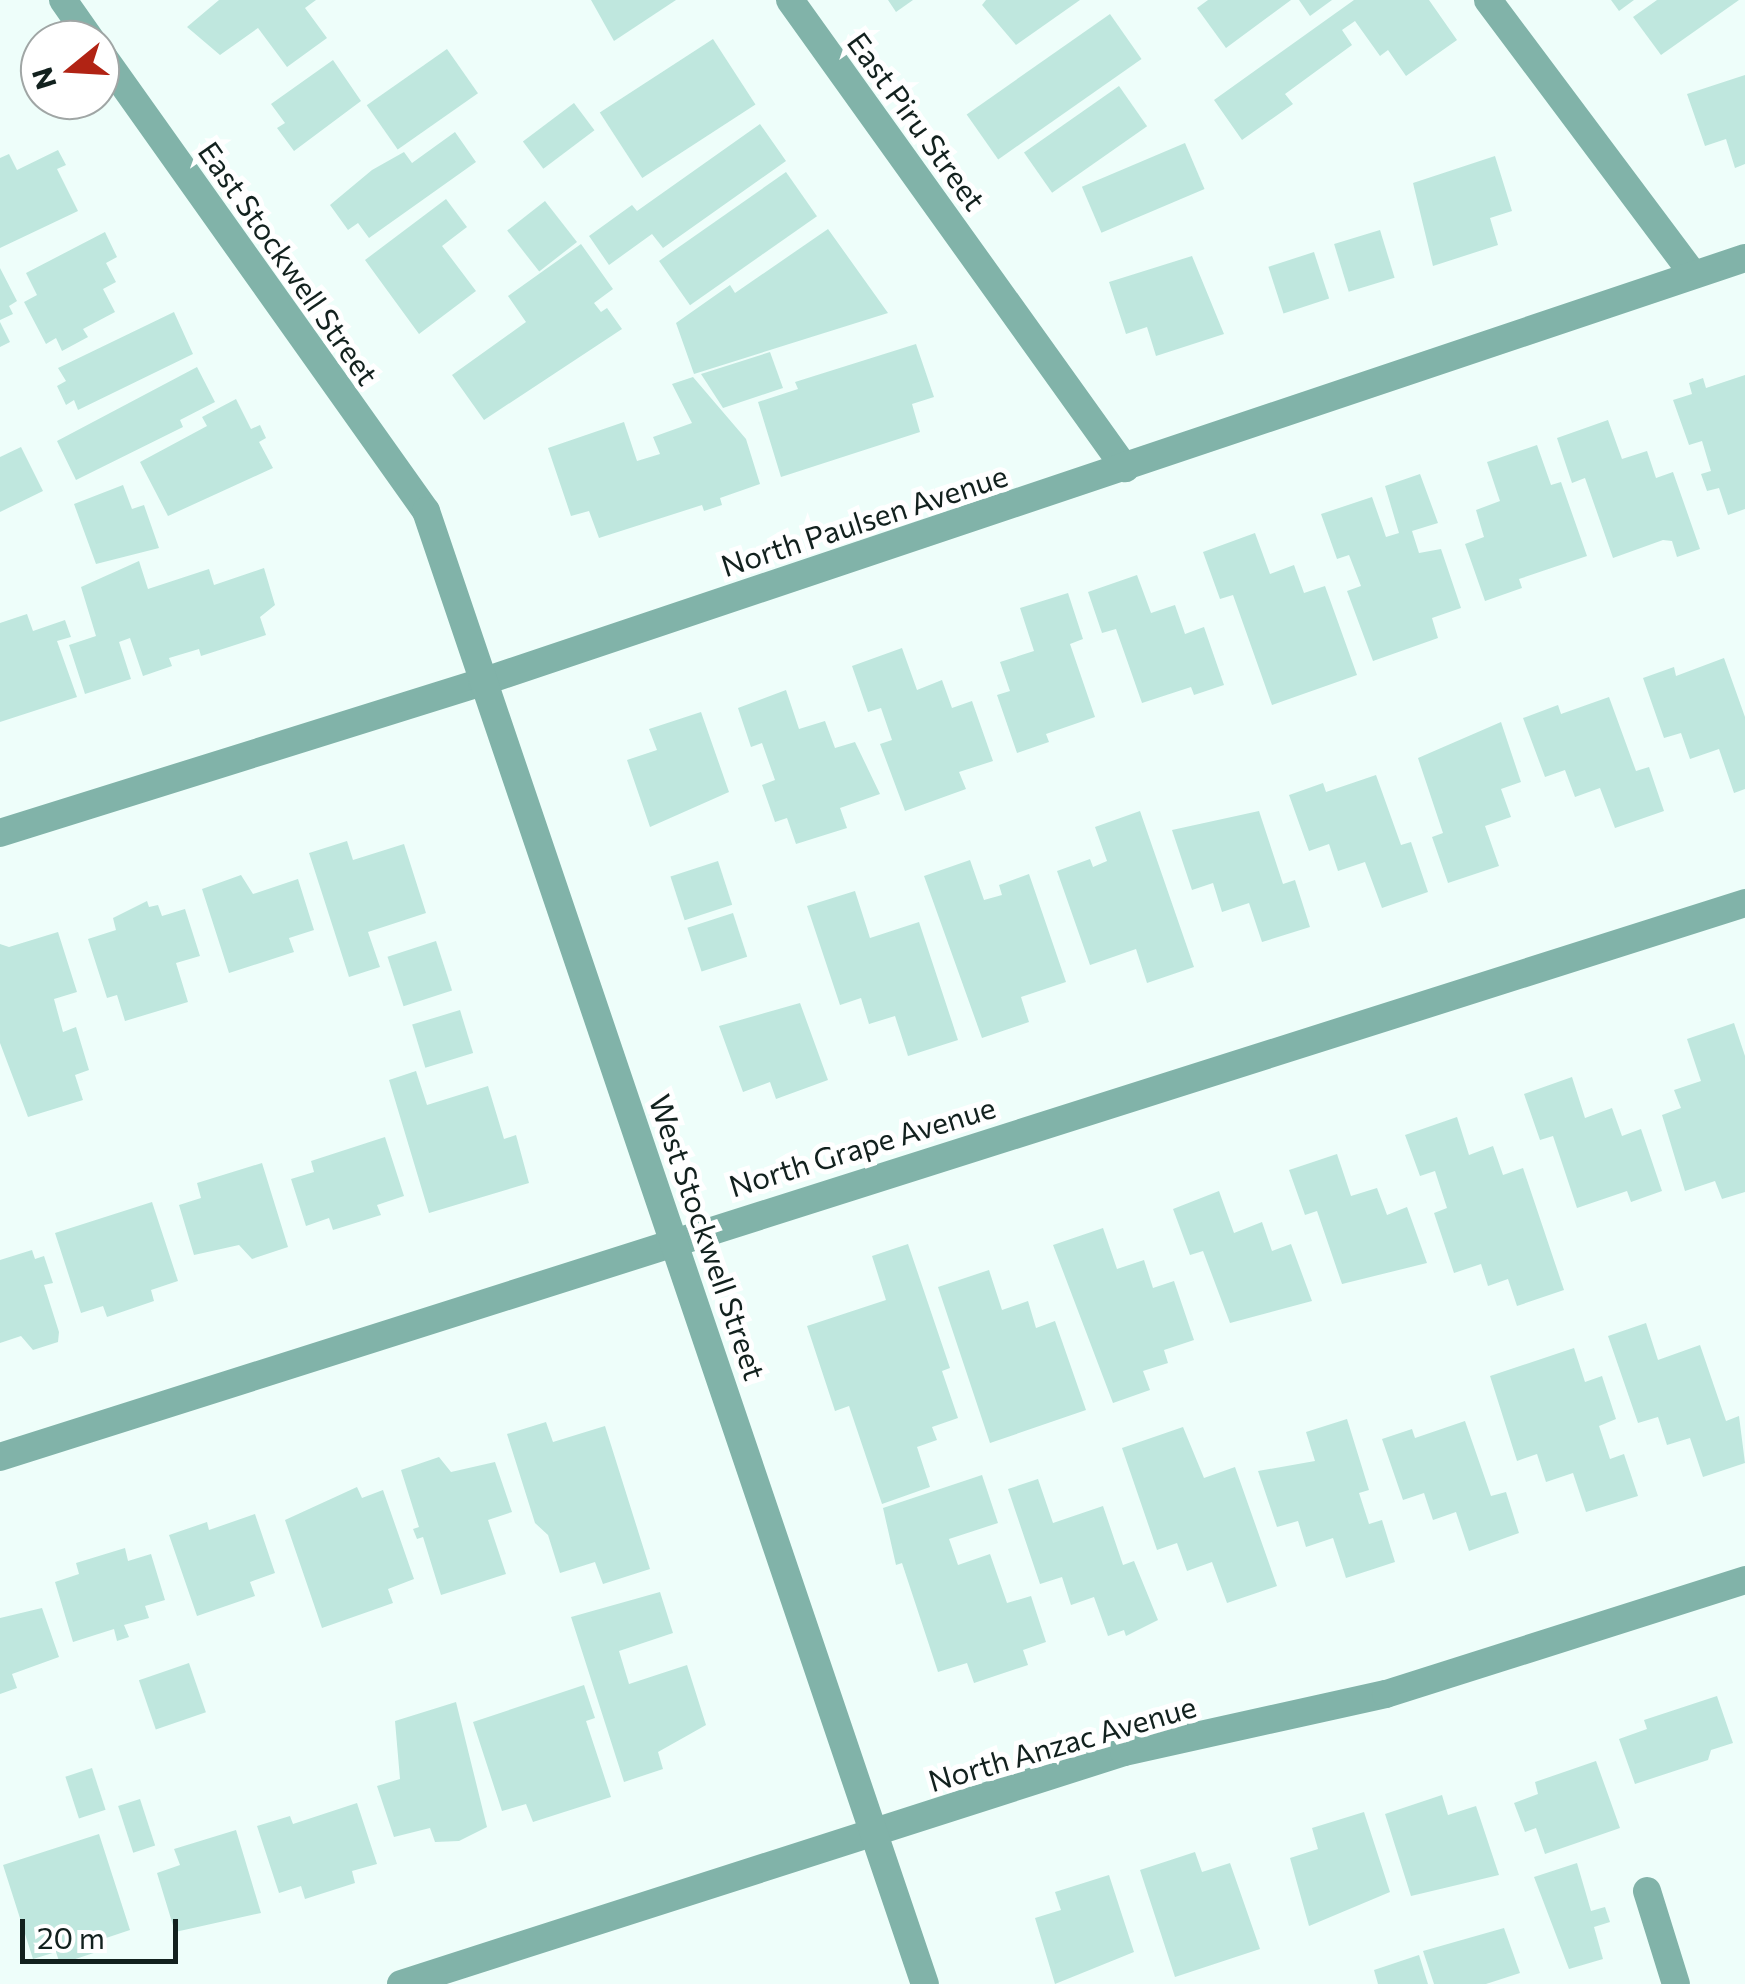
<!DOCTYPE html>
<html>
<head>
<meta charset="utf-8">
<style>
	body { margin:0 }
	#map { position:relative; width:1745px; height:1984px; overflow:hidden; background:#eefefa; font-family:Commissioner,sans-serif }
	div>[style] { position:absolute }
	.building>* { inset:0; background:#bfe7de; transform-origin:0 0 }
	.service>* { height:28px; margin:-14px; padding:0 14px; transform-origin:14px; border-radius:14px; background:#81b3a9 }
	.minor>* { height:28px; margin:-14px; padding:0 14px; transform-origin:14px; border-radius:14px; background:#81b3a9 }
	.tertiary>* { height:28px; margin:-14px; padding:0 14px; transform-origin:14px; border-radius:14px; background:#81b3a9 }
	span { translate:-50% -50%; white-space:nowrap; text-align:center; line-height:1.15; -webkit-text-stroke:10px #fff; paint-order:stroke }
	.street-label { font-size:30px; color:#12211e }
	.north { position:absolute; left:20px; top:20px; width:100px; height:100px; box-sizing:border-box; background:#fff; border:2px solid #a0a6a5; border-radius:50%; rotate:252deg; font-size:28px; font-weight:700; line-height:40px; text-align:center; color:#12211e }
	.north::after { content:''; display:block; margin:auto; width:35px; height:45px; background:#b12314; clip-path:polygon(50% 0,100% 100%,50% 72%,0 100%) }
	.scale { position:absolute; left:20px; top:1919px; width:158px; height:45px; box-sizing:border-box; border:5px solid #12211e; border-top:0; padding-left:12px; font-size:30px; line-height:35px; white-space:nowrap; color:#12211e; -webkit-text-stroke:8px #fff; paint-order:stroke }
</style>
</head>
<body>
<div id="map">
	<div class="building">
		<i style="clip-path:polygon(219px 0,316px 0,305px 8px,327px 38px,287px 67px,258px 28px,220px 55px,187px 27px)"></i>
		<i style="clip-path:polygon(591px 0,676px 0,614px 41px)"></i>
		<i style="clip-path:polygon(888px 0,913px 0,896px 12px)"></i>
		<i style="clip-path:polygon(1080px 0,1016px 45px,982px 5px,986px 0)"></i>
		<i style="clip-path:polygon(1208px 0,1291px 0,1226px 48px,1197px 8px)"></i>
		<i style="clip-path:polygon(1299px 0,1332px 0,1310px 16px)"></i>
		<i style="clip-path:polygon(1354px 0,1429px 0,1457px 40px,1406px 76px,1388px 50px,1380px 56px,1355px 21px,1342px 30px,1352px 45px,1285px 94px,1293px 104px,1242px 140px,1214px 100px)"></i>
		<i style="clip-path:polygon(1611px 0,1634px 0,1619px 11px)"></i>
		<i style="clip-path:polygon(1657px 0,1739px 0,1661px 55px,1633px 17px)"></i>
		<i style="left:1110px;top:14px;width:55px;height:175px;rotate:55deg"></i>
		<i style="left:713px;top:39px;width:78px;height:135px;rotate:57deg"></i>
		<i style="left:447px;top:49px;width:54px;height:98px;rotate:55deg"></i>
		<i style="clip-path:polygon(333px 60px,361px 101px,294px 151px,277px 128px,285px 123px,271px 104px)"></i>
		<i style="clip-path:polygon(1745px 75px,1745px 164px,1735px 168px,1726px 139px,1705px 146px,1687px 94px)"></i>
		<i style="left:1119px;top:86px;width:49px;height:116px;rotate:55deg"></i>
		<i style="left:574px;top:103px;width:34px;height:64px;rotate:53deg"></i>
		<i style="clip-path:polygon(760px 124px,786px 161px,663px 248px,652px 234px,609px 265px,589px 236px,632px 205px,637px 211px)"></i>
		<i style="clip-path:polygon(455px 132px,476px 162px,369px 238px,358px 223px,348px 230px,330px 205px,372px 170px,404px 152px,412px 163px)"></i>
		<i style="left:1185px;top:143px;width:50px;height:112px;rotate:67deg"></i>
		<i style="clip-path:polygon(58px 150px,66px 165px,57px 169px,78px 211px,0 248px,0 158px,9px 154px,17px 170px)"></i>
		<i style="clip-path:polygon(1495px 156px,1512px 211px,1490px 218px,1498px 245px,1433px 266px,1413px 183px)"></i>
		<i style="left:786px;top:172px;width:54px;height:155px;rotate:55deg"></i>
		<i style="clip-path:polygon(446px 199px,467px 227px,442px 246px,476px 291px,419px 334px,365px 260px)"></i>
		<i style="left:545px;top:201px;width:52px;height:48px;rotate:52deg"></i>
		<i style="clip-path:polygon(828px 229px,888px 313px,694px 374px,676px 323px,730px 285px,735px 293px)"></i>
		<i style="left:1380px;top:230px;width:50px;height:48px;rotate:73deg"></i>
		<i style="clip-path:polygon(105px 232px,117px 257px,106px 263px,116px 282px,103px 289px,115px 312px,83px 329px,88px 337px,62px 351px,56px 338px,46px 344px,24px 302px,37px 295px,26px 273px)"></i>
		<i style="clip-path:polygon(581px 244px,613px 289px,594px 303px,601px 312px,607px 308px,622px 329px,484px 420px,452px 375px,526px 322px,508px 296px)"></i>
		<i style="left:1314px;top:252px;width:49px;height:48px;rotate:72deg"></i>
		<i style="clip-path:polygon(1192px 256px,1224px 334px,1156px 356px,1147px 327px,1126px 334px,1109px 282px)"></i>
		<i style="clip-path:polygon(0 268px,17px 301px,9px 306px,13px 314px,0 320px)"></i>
		<i style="clip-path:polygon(174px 312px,193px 354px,78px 410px,74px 400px,66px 405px,57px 386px,66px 381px,58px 368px)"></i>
		<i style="clip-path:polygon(0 322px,10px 342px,0 347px)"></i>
		<i style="clip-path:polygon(916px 344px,934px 397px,912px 404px,920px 432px,781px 477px,758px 402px,798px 389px,795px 382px)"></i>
		<i style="clip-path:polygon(770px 352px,783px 388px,723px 408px,701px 374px)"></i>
		<i style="clip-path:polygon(197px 367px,215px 402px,180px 420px,183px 427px,76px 480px,57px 441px)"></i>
		<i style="clip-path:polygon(1745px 375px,1745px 509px,1728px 515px,1719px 488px,1707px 491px,1701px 474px,1711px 471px,1702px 441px,1689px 445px,1673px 400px,1692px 394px,1689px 383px,1703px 378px,1706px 388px)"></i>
		<i style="clip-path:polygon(693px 377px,746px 439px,760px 484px,720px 498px,722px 505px,704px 511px,702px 505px,599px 538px,589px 511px,571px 516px,548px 448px,624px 422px,637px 461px,660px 454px,653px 437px,692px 423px,672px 384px)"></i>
		<i style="clip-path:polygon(236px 399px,251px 429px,260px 425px,266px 438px,259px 442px,273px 468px,168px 516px,140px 462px,207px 426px,202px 417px)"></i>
		<i style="clip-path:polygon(1608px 420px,1622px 459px,1647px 451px,1656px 478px,1673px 472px,1700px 549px,1677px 557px,1672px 541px,1663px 540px,1613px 558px,1585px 478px,1572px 483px,1557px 438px)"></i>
		<i style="clip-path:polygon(1537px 445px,1551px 485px,1561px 482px,1587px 556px,1519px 579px,1522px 588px,1485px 601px,1465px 544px,1484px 537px,1476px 510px,1500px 501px,1487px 462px)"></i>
		<i style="clip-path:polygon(21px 447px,43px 491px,0 512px,0 457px)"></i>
		<i style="clip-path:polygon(1420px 474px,1438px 523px,1412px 531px,1419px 553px,1441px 549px,1461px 608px,1432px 618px,1438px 638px,1373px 661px,1347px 591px,1361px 586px,1349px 555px,1337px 559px,1321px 514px,1372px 497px,1386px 537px,1399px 533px,1385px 486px)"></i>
		<i style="clip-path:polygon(123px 485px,132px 509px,144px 505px,159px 548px,96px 564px,74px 504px)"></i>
		<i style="clip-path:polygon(1255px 533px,1270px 574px,1294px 565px,1304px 593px,1325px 586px,1357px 675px,1272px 705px,1233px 595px,1220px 599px,1203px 552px)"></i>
		<i style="clip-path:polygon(139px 561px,148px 589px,209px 569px,214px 585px,264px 568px,275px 605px,260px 617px,266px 635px,201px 656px,199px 649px,169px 658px,172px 666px,143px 676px,130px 638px,119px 642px,131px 679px,85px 694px,69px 645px,96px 636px,81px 587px)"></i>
		<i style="clip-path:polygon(1137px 575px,1151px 613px,1175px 605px,1185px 634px,1204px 627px,1224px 685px,1194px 695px,1191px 687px,1142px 703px,1116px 629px,1102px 633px,1088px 592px)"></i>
		<i style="clip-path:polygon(1068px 593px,1083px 639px,1070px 644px,1095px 717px,1046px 734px,1049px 742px,1017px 753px,997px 695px,1010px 691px,1000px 662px,1034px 651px,1020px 608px)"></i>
		<i style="clip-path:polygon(27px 614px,33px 631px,65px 620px,71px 637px,57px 641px,77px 697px,0 722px,0 623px)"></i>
		<i style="clip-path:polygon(902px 648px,917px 690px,942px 680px,952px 708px,972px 701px,993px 761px,959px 772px,966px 789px,905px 811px,880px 744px,892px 740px,881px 708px,868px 712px,852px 666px)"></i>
		<i style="clip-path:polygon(1724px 658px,1745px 717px,1745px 789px,1734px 793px,1719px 749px,1690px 759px,1681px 733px,1664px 738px,1643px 678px,1674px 667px,1676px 676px)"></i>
		<i style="clip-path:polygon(786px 690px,799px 729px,825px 721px,835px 748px,855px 742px,880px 794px,840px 808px,847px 828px,796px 844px,787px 818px,775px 822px,762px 785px,775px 780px,762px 743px,751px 747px,738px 708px)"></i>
		<i style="clip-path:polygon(1609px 697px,1636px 771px,1649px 767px,1664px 811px,1615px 828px,1600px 788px,1575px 797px,1565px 770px,1545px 777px,1523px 718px,1558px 705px,1561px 714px)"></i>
		<i style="clip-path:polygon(701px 712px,729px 792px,650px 827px,627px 760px,657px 750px,649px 729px)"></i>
		<i style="clip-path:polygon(1501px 722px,1521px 782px,1501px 789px,1511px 817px,1485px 826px,1499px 866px,1448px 883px,1432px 837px,1443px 833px,1418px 758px)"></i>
		<i style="clip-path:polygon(1376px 775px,1401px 845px,1411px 842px,1428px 892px,1382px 908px,1365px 862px,1338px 871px,1329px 844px,1309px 851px,1289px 795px,1323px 783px,1326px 792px)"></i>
		<i style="clip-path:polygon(1140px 811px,1194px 967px,1147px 983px,1136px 949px,1090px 965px,1057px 871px,1090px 859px,1093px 867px,1107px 861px,1095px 827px)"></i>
		<i style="clip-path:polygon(1259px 811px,1283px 884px,1295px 880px,1310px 927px,1262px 942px,1249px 903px,1222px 912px,1213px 883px,1192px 890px,1172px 830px)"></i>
		<i style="clip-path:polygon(347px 841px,353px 860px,404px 844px,426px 913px,368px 932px,380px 967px,349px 977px,309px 853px)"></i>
		<i style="clip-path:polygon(970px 860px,984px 900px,1002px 895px,999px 885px,1029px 874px,1066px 982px,1021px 997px,1029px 1022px,982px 1038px,924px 876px)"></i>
		<i style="left:718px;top:861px;width:46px;height:50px;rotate:72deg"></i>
		<i style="clip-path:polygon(241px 875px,253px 894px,298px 879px,314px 930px,289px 938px,294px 952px,229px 973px,202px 889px)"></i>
		<i style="clip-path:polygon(855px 891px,870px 938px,919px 922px,958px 1040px,908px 1056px,895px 1016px,869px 1024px,861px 998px,840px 1005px,807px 906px)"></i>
		<i style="clip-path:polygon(147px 901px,149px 907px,158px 905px,162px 916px,185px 909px,200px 956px,176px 963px,188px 1002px,125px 1021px,117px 995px,107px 998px,88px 939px,116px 930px,113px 918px)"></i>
		<i style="left:733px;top:913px;width:46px;height:48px;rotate:72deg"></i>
		<i style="clip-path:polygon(58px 932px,77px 992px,54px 999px,63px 1032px,76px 1027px,89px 1070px,75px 1075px,83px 1100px,28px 1117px,0 1043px,0 944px,9px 947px)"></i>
		<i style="left:436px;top:941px;width:52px;height:51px;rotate:72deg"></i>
		<i style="clip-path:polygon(800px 1003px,828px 1080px,776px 1099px,770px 1082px,743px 1092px,719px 1026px)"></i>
		<i style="left:460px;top:1010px;width:45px;height:50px;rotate:73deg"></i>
		<i style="clip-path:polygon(1734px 1023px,1745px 1056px,1745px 1192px,1722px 1199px,1715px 1181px,1685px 1191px,1662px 1115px,1681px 1108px,1674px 1090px,1701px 1081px,1687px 1039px)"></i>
		<i style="clip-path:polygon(416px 1071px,427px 1105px,488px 1086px,504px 1139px,516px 1135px,529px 1183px,429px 1213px,389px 1080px)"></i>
		<i style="clip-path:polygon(1572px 1077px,1585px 1118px,1612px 1108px,1622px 1136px,1641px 1129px,1662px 1191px,1631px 1202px,1627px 1191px,1577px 1208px,1553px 1136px,1540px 1140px,1524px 1094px)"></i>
		<i style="clip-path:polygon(1457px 1117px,1469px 1155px,1493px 1146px,1503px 1175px,1523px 1168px,1564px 1290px,1517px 1306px,1508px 1279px,1488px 1286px,1481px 1264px,1454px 1273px,1434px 1213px,1447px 1208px,1435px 1171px,1420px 1176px,1405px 1135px)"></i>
		<i style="clip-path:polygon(385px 1137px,404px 1196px,377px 1205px,381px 1215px,333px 1230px,329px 1218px,306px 1226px,291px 1179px,314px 1172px,311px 1161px)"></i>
		<i style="clip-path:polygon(1337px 1154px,1351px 1196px,1377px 1188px,1387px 1215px,1407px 1207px,1427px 1263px,1342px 1284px,1317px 1211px,1305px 1215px,1289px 1170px)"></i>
		<i style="clip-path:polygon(262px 1163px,288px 1247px,252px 1259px,239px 1245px,194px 1255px,179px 1205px,201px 1198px,197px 1183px)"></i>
		<i style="clip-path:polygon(1219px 1191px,1234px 1233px,1262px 1222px,1272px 1251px,1291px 1244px,1312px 1301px,1230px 1323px,1203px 1251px,1190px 1255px,1173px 1209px)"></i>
		<i style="clip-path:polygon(152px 1202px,178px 1281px,151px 1290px,154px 1301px,107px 1317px,103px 1306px,81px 1313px,55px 1233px)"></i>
		<i style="clip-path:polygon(1103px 1228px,1117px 1269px,1144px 1260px,1153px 1288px,1174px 1281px,1194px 1340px,1164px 1350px,1168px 1363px,1143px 1371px,1150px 1390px,1113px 1403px,1053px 1245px)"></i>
		<i style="clip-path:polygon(908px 1244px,950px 1368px,942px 1371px,958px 1418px,932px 1427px,937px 1440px,917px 1447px,930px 1487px,882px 1504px,849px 1406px,835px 1411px,807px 1326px,886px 1300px,872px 1256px)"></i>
		<i style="clip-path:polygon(32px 1250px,35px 1259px,44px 1256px,53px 1283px,44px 1285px,59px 1332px,58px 1342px,33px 1350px,21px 1336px,0 1343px,0 1260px)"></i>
		<i style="clip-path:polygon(989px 1270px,1002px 1310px,1028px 1301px,1036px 1328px,1055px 1321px,1086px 1410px,990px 1443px,938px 1287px)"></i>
		<i style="clip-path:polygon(1646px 1323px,1658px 1360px,1700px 1345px,1726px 1421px,1739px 1416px,1745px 1463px,1703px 1477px,1690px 1438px,1667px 1445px,1658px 1417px,1638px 1423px,1608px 1336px)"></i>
		<i style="clip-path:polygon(1574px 1348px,1585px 1382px,1602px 1376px,1616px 1419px,1599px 1426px,1610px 1459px,1624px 1454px,1638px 1496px,1586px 1512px,1573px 1473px,1546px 1482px,1537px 1454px,1517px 1461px,1490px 1376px)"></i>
		<i style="clip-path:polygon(1347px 1419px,1369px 1490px,1359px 1493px,1369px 1524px,1382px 1520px,1395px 1562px,1346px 1578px,1333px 1538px,1306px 1547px,1298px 1521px,1277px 1527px,1258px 1471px,1315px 1461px,1306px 1432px)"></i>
		<i style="clip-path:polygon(1465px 1421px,1491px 1496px,1506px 1492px,1519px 1533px,1469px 1551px,1456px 1512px,1433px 1520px,1424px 1493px,1403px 1500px,1382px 1439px,1412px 1429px,1415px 1438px)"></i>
		<i style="clip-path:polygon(546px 1422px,553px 1442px,605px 1426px,650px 1569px,603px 1584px,595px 1562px,560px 1573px,548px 1535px,535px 1523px,507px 1434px)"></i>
		<i style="clip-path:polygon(1183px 1427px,1204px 1478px,1235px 1467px,1277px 1586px,1227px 1603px,1212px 1562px,1187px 1571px,1177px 1543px,1157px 1550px,1122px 1448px)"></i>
		<i style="clip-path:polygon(439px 1457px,451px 1472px,495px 1462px,512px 1512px,488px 1520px,506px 1574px,441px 1595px,423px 1537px,417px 1539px,413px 1529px,419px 1527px,401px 1470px)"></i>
		<i style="clip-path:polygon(982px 1475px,998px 1523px,949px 1539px,958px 1565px,990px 1554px,1007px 1603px,1031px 1596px,1046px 1642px,1023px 1650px,1028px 1665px,974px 1683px,967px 1663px,938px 1672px,902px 1563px,896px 1565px,883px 1508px)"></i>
		<i style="clip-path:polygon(1038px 1479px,1053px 1523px,1103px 1506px,1123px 1565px,1134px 1561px,1158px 1620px,1126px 1636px,1124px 1630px,1108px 1636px,1094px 1597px,1071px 1605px,1062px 1577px,1040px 1584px,1008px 1489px)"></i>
		<i style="clip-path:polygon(357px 1487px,362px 1498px,383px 1490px,414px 1579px,388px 1589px,393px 1603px,322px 1628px,285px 1520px)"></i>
		<i style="clip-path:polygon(255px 1514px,275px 1573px,250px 1582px,255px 1596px,197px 1616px,169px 1535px,207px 1522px,209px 1530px)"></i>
		<i style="clip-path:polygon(125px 1548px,128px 1561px,151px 1554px,165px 1600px,145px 1606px,149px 1618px,124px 1625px,129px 1637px,117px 1641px,114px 1629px,73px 1642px,55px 1582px,79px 1574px,76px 1563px)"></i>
		<i style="clip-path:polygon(660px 1592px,673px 1633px,619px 1651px,629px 1684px,687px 1665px,706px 1725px,658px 1752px,663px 1769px,624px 1782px,571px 1617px)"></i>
		<i style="clip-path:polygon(42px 1608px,59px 1657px,12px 1674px,17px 1688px,0 1694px,0 1618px)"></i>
		<i style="left:189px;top:1663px;width:52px;height:53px;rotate:71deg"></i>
		<i style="clip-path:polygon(584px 1685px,595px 1718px,586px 1721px,611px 1797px,533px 1822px,526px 1804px,502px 1811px,473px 1722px)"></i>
		<i style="clip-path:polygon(1717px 1696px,1733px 1743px,1711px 1750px,1708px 1760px,1635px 1784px,1619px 1739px,1647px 1729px,1644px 1720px)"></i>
		<i style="clip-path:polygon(456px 1702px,487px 1827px,459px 1841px,435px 1842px,430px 1828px,394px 1837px,377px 1786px,400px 1779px,395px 1721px)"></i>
		<i style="clip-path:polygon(1596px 1761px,1620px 1828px,1545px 1854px,1536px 1828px,1525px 1832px,1514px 1803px,1538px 1794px,1535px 1782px)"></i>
		<i style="left:92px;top:1768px;width:44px;height:28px;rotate:72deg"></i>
		<i style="clip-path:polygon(1442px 1795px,1448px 1815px,1476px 1806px,1499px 1875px,1411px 1896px,1385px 1814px)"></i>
		<i style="left:140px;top:1799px;width:49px;height:23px;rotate:72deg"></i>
		<i style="clip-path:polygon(357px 1803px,377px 1864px,352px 1871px,355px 1883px,305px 1899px,301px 1886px,279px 1893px,257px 1826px,290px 1816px,293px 1824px)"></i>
		<i style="clip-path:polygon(1364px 1812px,1390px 1892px,1309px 1926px,1290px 1858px,1318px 1849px,1312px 1828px)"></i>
		<i style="clip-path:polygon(236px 1830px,261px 1913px,175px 1932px,157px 1873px,180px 1865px,174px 1849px)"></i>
		<i style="clip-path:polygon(99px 1834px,130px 1930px,103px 1939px,106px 1949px,60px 1964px,56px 1952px,33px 1959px,3px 1865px)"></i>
		<i style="clip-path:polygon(1195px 1852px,1202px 1872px,1230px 1863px,1260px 1949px,1175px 1977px,1140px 1870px)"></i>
		<i style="clip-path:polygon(1577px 1863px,1591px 1911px,1605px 1907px,1610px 1922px,1594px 1927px,1603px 1959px,1569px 1969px,1534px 1877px)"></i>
		<i style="clip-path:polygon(1109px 1875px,1134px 1952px,1055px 1984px,1035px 1918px,1061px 1910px,1055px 1892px)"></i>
		<i style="clip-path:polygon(1504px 1928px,1520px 1973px,1486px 1984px,1434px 1984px,1423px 1951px)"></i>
		<i style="clip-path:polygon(1419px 1955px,1428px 1984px,1378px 1984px,1374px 1970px)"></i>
	</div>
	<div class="service">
		<i style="left:1647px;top:1891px;width:97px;rotate:72.7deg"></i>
	</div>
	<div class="minor">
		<i style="left:790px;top:0;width:576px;rotate:54.4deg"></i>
		<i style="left:1488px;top:0;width:342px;rotate:53.2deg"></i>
		<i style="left:0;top:833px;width:505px;rotate:-17.39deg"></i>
		<i style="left:482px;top:682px;width:1332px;rotate:-18.56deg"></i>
		<i style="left:0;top:1457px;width:1831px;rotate:-17.61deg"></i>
		<i style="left:401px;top:1984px;width:759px;rotate:-17.79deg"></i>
		<i style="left:1124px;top:1752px;width:268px;rotate:-12.5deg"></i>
		<i style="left:1386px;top:1694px;width:377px;rotate:-17.6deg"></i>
	</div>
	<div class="tertiary">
		<i style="left:63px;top:0;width:49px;rotate:55deg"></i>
		<i style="left:100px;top:52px;width:563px;rotate:54.62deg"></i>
		<i style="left:426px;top:511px;width:1555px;rotate:71.29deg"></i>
	</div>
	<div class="street-label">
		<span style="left:917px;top:121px;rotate:54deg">East Piru Street</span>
		<span style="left:289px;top:263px;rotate:55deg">East Stockwell Street</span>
		<span style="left:864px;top:520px;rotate:-18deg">North Paulsen Avenue</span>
		<span style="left:862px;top:1146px;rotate:-17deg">North Grape Avenue</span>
		<span style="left:708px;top:1237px;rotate:71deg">West Stockwell Street</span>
		<span style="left:1062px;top:1743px;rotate:-16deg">North Anzac Avenue</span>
	</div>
	<div class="north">N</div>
	<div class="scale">20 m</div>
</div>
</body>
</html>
